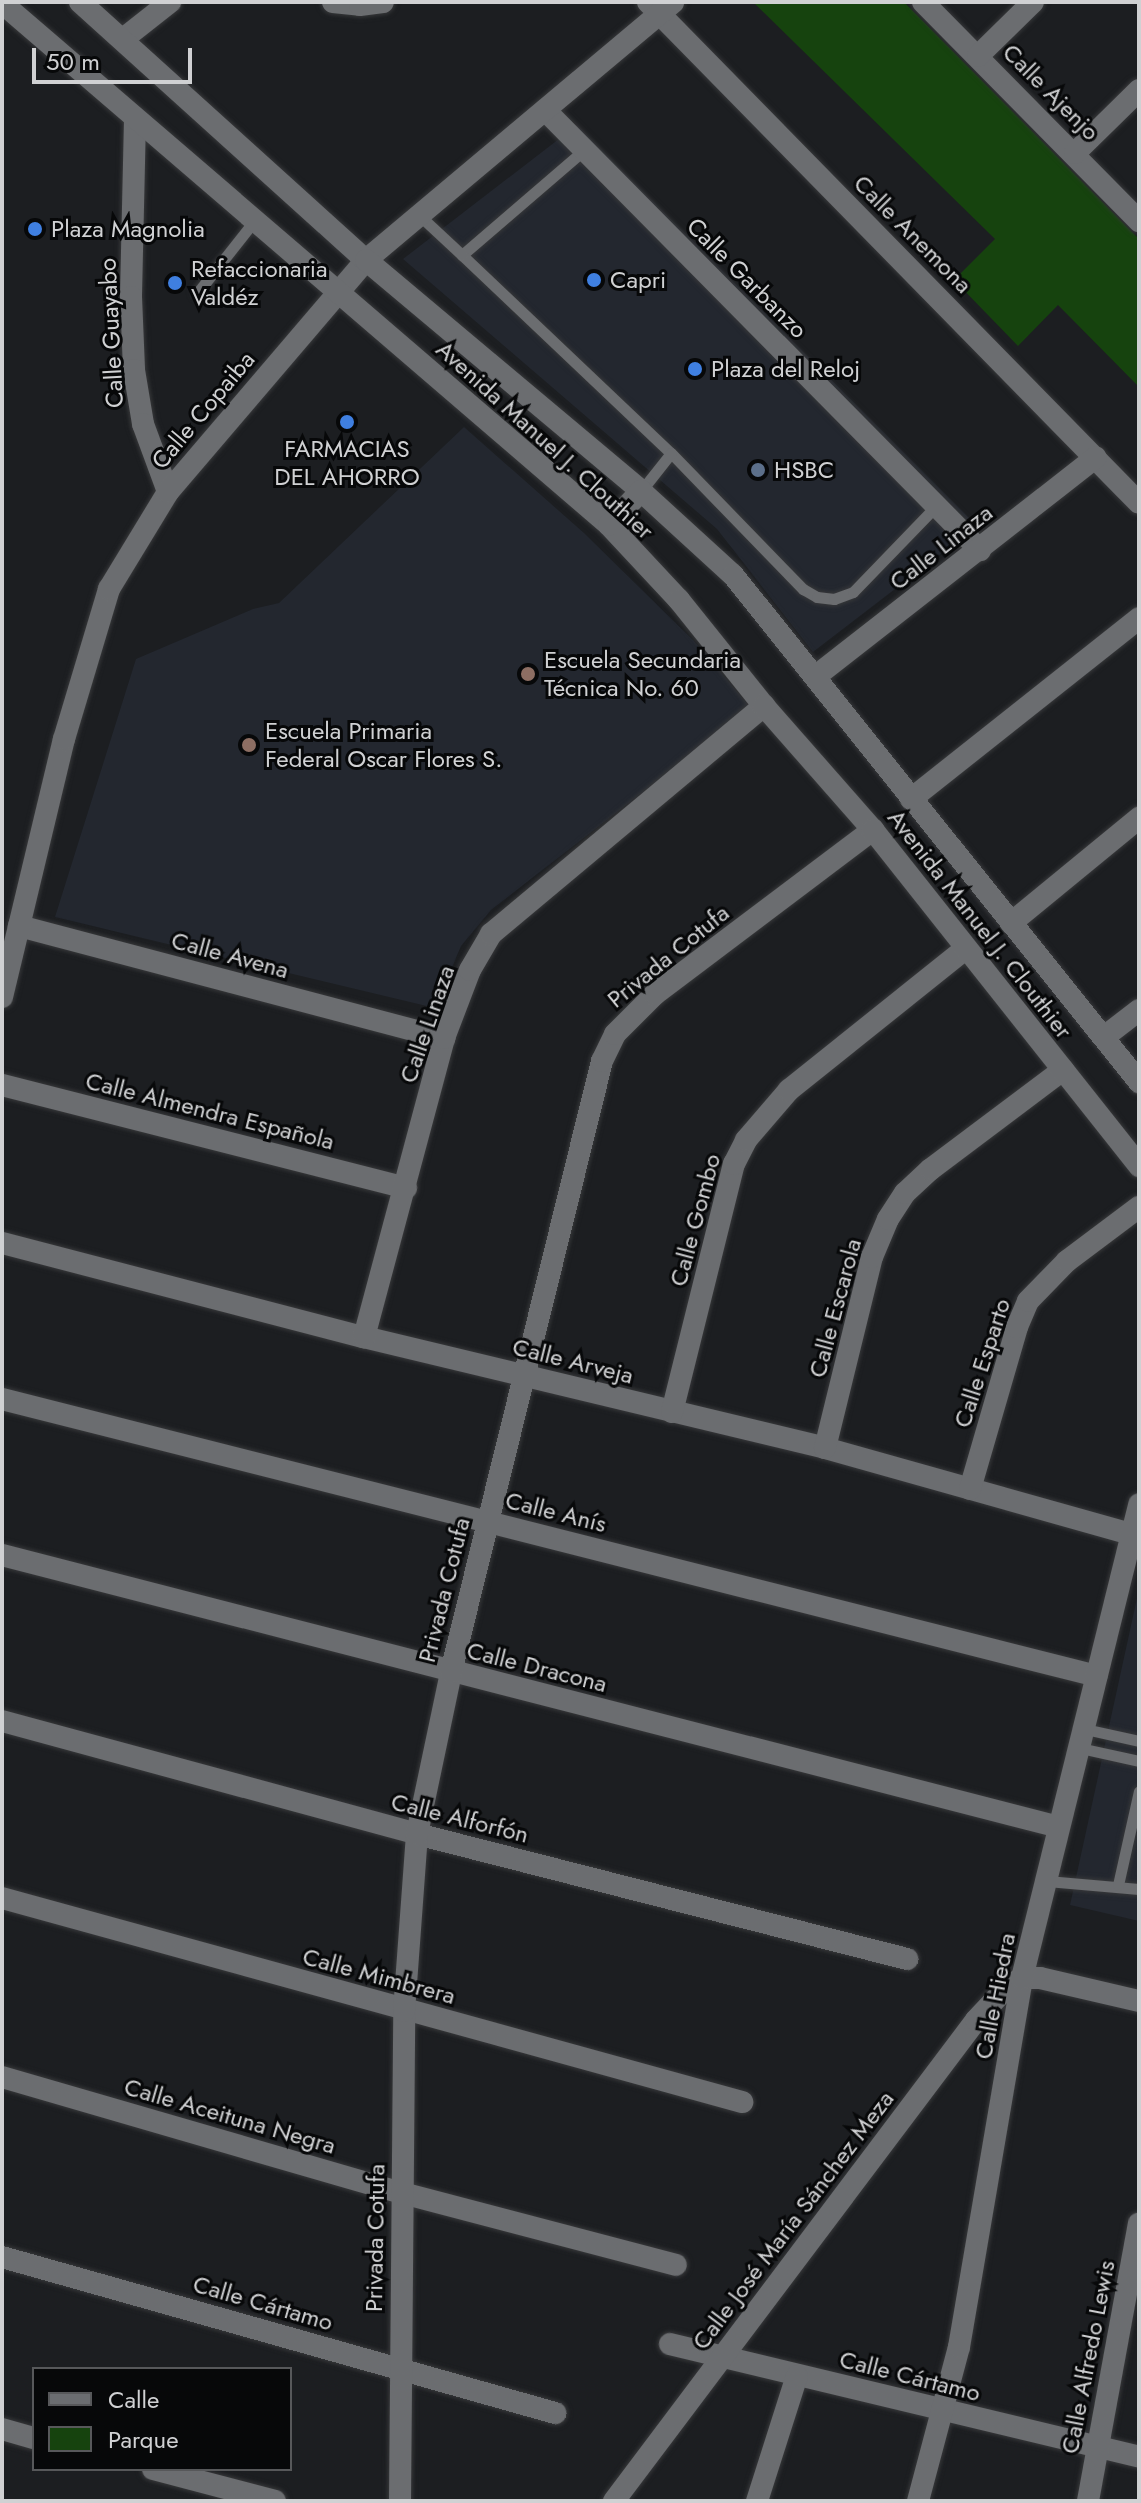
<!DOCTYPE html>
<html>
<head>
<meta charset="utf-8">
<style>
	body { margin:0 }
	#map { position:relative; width:1141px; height:2503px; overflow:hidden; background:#1c1e21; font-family:Jost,sans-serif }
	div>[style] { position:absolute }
	.built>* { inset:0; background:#23272f }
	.green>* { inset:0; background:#16430e }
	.roads { filter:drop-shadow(0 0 2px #37383a) drop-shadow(0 0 2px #37383a) }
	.service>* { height:11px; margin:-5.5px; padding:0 5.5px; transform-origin:5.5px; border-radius:5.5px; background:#6b6d70 }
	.minor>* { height:22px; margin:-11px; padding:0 11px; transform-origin:11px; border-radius:11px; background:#6b6d70 }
	.tertiary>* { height:22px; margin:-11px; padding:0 11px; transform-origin:11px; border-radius:11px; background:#6b6d70 }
	.secondary>* { height:22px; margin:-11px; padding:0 11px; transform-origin:11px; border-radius:11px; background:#6b6d70 }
	.dots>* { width:22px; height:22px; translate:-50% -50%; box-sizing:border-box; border:4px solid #070809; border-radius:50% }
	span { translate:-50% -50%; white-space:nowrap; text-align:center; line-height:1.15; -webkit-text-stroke:6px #070809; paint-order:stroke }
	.street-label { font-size:24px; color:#d0d1d3 }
	.poi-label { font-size:24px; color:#d0d1d3 }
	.left { translate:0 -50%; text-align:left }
	.frame { position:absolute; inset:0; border:4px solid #d0d1d3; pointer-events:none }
	.legend { position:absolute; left:32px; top:2367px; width:260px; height:104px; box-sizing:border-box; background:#070809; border:2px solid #57585a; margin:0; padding:10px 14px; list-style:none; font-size:24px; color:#d0d1d3 }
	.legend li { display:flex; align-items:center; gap:16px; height:40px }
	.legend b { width:40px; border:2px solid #57585a }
	.scale { position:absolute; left:32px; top:48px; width:160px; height:36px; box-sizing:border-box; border:4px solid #d0d1d3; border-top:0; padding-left:10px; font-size:24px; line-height:28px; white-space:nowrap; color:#d0d1d3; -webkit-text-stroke:6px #070809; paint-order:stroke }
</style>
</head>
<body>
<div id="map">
	<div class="built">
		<i style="clip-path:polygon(577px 125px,977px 526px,813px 652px,717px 529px,403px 259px)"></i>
		<i style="clip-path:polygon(464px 427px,584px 533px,694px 641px,751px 708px,491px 910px,461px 946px,435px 1008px,55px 917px,136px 659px,253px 609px,279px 603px)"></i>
		<i style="clip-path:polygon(1139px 1589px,1139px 1921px,1070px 1905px)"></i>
	</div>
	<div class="green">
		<i style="clip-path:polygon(753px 2px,904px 2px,1139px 239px,1139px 387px,1058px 305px,1018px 346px,954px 280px,995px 239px)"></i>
	</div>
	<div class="roads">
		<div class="service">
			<i style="left:584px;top:150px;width:161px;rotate:139.3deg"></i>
			<i style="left:462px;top:255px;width:288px;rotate:43.5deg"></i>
			<i style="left:671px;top:453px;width:190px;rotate:45.9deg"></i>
			<i style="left:803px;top:589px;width:16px;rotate:30deg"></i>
			<i style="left:817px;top:597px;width:17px;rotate:7deg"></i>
			<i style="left:834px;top:599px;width:20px;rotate:-20deg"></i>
			<i style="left:853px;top:592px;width:118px;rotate:-46deg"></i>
			<i style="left:419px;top:215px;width:59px;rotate:42.9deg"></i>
			<i style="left:198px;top:292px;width:90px;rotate:-51.7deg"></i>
			<i style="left:641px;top:491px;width:48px;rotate:-51.7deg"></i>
			<i style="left:1085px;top:1729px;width:55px;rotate:12.5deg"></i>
			<i style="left:1080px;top:1748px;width:60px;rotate:12.4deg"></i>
			<i style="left:1047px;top:1881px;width:92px;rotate:5deg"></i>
			<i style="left:1118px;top:1885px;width:96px;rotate:-77.4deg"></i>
		</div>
		<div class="minor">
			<i style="left:333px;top:2px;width:27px;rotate:6deg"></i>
			<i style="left:360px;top:5px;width:23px;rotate:-7deg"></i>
			<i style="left:648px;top:2px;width:701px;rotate:45.58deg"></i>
			<i style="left:923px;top:2px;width:308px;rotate:45.4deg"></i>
			<i style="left:123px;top:39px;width:60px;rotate:-38.2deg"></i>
			<i style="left:978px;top:56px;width:77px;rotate:-44.5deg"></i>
			<i style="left:545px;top:110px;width:619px;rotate:45.33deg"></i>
			<i style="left:135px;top:119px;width:178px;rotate:91.3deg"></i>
			<i style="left:131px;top:297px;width:73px;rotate:87.6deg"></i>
			<i style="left:134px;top:370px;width:55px;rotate:80.5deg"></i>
			<i style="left:143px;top:424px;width:72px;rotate:69.8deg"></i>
			<i style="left:1075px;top:153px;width:90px;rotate:-44.5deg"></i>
			<i style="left:816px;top:676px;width:355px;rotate:-38deg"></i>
			<i style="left:911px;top:799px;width:291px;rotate:-38.4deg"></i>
			<i style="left:1011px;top:923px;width:166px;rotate:-39.4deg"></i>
			<i style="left:19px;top:926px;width:440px;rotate:14.8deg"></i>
			<i style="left:1104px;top:1037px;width:44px;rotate:-37.6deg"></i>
			<i style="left:2px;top:1085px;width:417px;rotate:14.3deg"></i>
			<i style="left:2px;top:1243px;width:374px;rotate:14.6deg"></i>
			<i style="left:364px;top:1337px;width:474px;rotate:13.5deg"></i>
			<i style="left:825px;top:1448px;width:318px;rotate:15.7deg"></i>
			<i style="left:364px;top:1337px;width:310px;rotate:-75deg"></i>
			<i style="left:444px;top:1038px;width:73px;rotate:-69.1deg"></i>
			<i style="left:470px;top:970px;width:42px;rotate:-59.7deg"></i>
			<i style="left:491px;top:934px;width:356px;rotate:-39.9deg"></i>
			<i style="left:2px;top:1399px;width:1129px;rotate:14.2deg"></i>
			<i style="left:672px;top:1412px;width:256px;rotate:-76deg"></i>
			<i style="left:734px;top:1164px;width:27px;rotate:-63deg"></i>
			<i style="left:746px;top:1140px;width:66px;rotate:-49.3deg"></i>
			<i style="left:789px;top:1090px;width:226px;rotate:-38.7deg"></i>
			<i style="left:825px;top:1448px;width:197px;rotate:-76.2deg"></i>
			<i style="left:872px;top:1257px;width:41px;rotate:-67.2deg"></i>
			<i style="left:888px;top:1219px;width:31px;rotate:-57deg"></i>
			<i style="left:905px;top:1193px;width:35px;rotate:-43deg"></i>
			<i style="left:931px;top:1169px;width:165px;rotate:-36.9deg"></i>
			<i style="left:970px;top:1489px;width:169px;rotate:-73.8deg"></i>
			<i style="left:1017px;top:1327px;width:28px;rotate:-67deg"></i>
			<i style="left:1028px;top:1301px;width:56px;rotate:-45.7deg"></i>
			<i style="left:1067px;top:1261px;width:90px;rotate:-36.9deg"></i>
			<i style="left:2px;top:1555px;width:1091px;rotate:14.43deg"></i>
			<i style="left:2px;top:1721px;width:430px;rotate:15.2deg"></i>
			<i style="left:417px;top:1834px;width:506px;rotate:14.31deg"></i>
			<i style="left:2px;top:1898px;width:768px;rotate:15.41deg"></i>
			<i style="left:2px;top:2077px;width:416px;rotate:16.2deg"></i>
			<i style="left:402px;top:2193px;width:283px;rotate:14.7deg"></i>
			<i style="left:2px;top:2257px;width:575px;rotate:15.75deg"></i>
			<i style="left:670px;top:2344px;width:482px;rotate:13.5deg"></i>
			<i style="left:2px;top:2429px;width:33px;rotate:16deg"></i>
			<i style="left:153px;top:2469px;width:126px;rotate:14.7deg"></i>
			<i style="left:400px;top:2501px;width:490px;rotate:-89.5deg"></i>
			<i style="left:404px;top:2011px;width:177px;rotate:-85.8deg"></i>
			<i style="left:417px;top:1834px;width:166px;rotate:-78.1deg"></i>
			<i style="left:451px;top:1672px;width:629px;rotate:-76.12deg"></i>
			<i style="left:602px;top:1061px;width:30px;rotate:-64deg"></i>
			<i style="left:615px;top:1034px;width:57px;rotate:-45deg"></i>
			<i style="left:655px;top:994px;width:273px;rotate:-37deg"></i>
			<i style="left:614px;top:2501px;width:602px;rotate:-53.03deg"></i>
			<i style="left:976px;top:2020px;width:45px;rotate:-46.8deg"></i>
			<i style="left:1007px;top:1987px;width:17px;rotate:-31deg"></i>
			<i style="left:1022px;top:1978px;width:18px"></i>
			<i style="left:1040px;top:1978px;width:102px;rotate:13.1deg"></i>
			<i style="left:757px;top:2501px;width:131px;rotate:-72.3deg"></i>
			<i style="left:1088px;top:2501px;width:282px;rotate:-79.6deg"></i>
		</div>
		<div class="tertiary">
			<i style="left:2px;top:997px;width:265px;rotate:-76.5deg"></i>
			<i style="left:64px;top:739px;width:157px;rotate:-73.3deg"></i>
			<i style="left:109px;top:589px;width:114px;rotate:-58.7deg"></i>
			<i style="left:168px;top:492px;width:305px;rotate:-49.5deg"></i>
			<i style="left:366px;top:260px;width:401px;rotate:-40deg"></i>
			<i style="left:918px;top:2501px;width:159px;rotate:-75.1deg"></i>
			<i style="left:959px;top:2347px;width:374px;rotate:-80.3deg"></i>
			<i style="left:1022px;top:1978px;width:488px;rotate:-76.1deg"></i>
		</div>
		<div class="secondary">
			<i style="left:80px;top:2px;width:385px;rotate:42.1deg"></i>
			<i style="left:366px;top:260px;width:359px;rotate:40deg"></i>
			<i style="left:641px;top:491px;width:125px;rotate:42.4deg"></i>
			<i style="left:733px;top:575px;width:650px;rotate:51.31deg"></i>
			<i style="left:2px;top:3px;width:801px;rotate:40.69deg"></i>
			<i style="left:609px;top:525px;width:103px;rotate:47deg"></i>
			<i style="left:679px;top:600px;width:136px;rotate:51.3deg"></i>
			<i style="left:764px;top:706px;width:165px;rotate:48.7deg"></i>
			<i style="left:873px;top:830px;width:429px;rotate:51.6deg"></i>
			<i style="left:609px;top:525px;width:47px;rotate:-46.7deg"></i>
		</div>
	</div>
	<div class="dots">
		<i style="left:35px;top:229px;background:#3f7fe0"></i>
		<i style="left:594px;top:280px;background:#3f7fe0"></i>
		<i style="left:175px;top:283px;background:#3f7fe0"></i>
		<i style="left:695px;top:369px;background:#3f7fe0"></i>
		<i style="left:347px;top:422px;background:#3f7fe0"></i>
		<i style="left:758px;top:470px;background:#5c6f8a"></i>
		<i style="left:528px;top:674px;background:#8d6e63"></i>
		<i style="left:249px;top:745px;background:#8d6e63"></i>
	</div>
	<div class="street-label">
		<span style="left:1051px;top:92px;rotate:45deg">Calle Ajenjo</span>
		<span style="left:913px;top:234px;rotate:45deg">Calle Anemona</span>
		<span style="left:747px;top:278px;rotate:45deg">Calle Garbanzo</span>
		<span style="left:111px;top:333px;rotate:-93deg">Calle Guayabo</span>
		<span style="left:203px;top:410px;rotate:-50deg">Calle Copaiba</span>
		<span style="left:545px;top:440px;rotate:42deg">Avenida Manuel J. Clouthier</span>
		<span style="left:941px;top:547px;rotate:-38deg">Calle Linaza</span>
		<span style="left:980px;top:924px;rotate:52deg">Avenida Manuel J. Clouthier</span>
		<span style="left:230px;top:955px;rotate:15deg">Calle Avena</span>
		<span style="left:668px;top:956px;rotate:-39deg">Privada Cotufa</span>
		<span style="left:427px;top:1024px;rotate:-71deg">Calle Linaza</span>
		<span style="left:210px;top:1111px;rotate:14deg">Calle Almendra Española</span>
		<span style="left:695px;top:1220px;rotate:-75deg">Calle Gombo</span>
		<span style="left:835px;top:1308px;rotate:-75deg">Calle Escarola</span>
		<span style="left:573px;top:1361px;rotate:14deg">Calle Arveja</span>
		<span style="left:982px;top:1363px;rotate:-72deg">Calle Esparto</span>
		<span style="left:556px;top:1512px;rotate:14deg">Calle Anís</span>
		<span style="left:444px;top:1590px;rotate:-76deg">Privada Cotufa</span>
		<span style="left:537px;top:1667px;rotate:14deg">Calle Dracona</span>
		<span style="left:460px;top:1818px;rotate:14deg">Calle Alforfón</span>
		<span style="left:379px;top:1976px;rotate:15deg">Calle Mimbrera</span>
		<span style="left:995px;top:1996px;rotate:-79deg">Calle Hiedra</span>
		<span style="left:230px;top:2116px;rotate:16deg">Calle Aceituna Negra</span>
		<span style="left:793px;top:2220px;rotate:-53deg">Calle José María Sánchez Meza</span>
		<span style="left:375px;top:2238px;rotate:-89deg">Privada Cotufa</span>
		<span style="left:263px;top:2303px;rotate:16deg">Calle Cártamo</span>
		<span style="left:1088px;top:2357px;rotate:-79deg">Calle Alfredo Lewis</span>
		<span style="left:910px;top:2376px;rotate:14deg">Calle Cártamo</span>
	</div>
	<div class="poi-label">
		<span class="left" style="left:51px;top:229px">Plaza Magnolia</span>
		<span class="left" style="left:191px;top:283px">Refaccionaria<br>Valdéz</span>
		<span class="left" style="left:610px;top:280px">Capri</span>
		<span class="left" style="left:711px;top:369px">Plaza del Reloj</span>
		<span style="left:347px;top:463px">FARMACIAS<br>DEL AHORRO</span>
		<span class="left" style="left:774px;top:470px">HSBC</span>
		<span class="left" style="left:544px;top:674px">Escuela Secundaria<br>Técnica No. 60</span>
		<span class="left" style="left:265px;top:745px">Escuela Primaria<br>Federal Oscar Flores S.</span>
	</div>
	<div class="frame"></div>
	<ul class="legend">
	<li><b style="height:10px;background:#6b6d70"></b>Calle</li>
	<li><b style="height:22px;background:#16430e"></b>Parque</li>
	</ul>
	<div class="scale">50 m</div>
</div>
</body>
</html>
